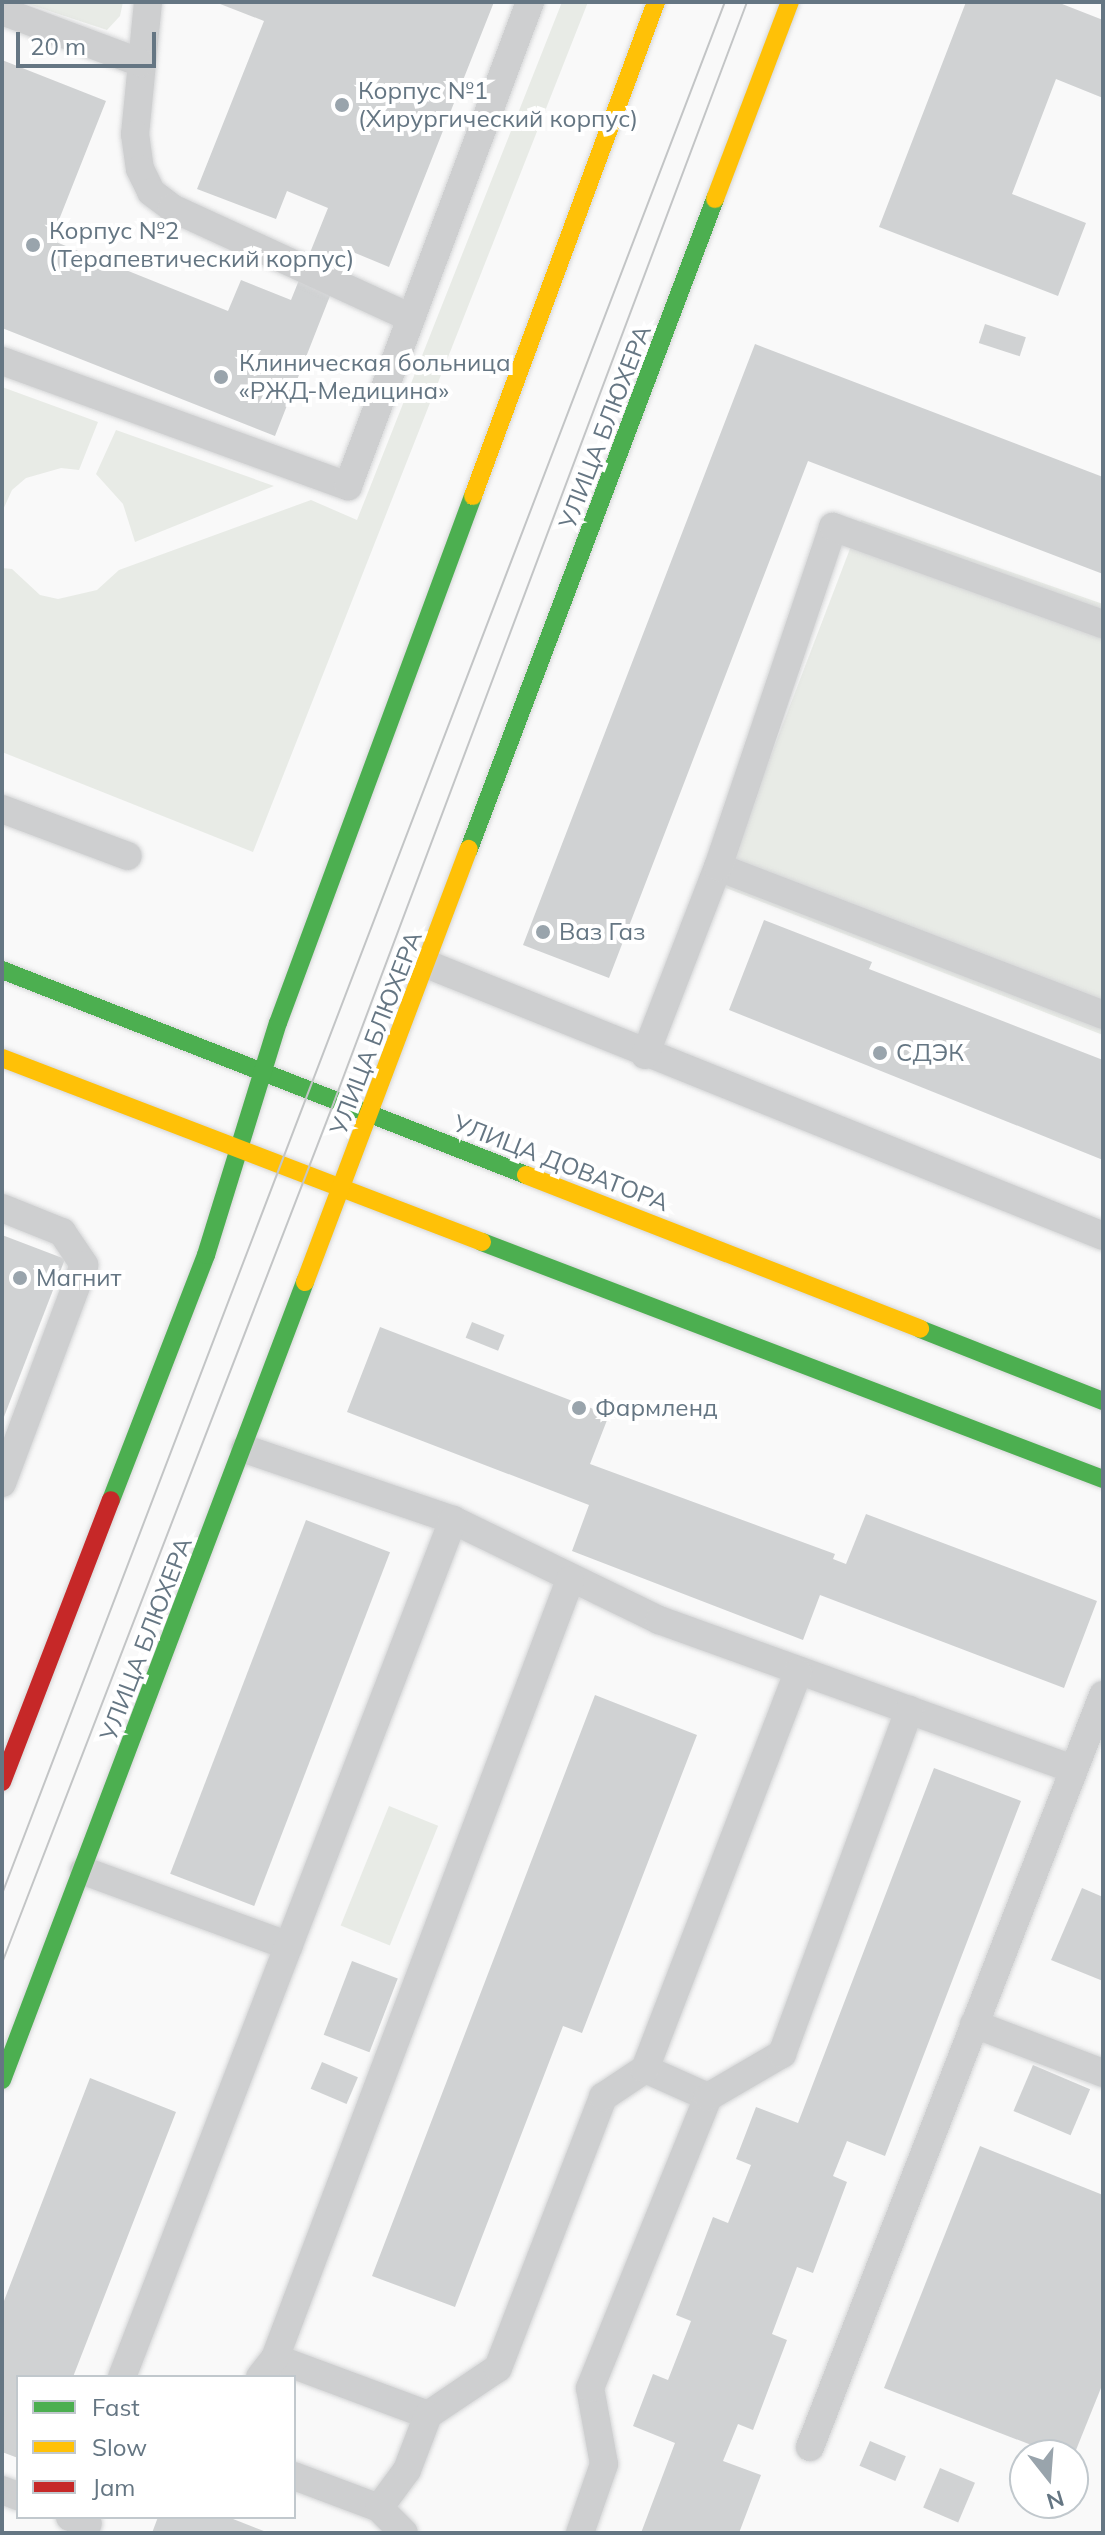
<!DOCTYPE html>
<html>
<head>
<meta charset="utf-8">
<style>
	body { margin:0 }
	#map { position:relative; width:1105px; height:2535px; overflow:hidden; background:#f9f9f9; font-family:Mulish,sans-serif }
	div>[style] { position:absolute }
	.green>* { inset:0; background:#e8ebe6; transform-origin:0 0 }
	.building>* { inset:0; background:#d0d2d3; transform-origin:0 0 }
	.roads { filter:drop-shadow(0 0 2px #d5d6d7) drop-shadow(0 0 2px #d5d6d7) }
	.lane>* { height:28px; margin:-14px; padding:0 14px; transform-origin:14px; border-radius:14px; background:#cecfd0 }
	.fast>* { height:18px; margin:-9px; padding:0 9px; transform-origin:9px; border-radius:9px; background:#4caf50 }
	.slow>* { height:18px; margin:-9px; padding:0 9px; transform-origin:9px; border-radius:9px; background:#ffc107 }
	.jam>* { height:18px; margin:-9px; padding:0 9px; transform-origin:9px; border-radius:9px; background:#c62828 }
	.tram>* { height:2px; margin:-1px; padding:0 1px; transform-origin:1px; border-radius:1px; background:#c3c5c6 }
	.dots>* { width:22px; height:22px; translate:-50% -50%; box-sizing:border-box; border:4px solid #fff; border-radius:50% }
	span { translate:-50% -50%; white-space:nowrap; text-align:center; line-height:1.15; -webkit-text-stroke:8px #fff; paint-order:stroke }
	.poi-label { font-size:24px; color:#657683 }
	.left { translate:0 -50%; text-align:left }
	.street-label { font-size:24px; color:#657683 }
	.frame { position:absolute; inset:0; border:4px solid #657683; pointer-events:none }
	.legend { position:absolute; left:16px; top:2375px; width:280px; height:144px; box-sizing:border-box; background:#fff; border:2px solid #c1c8cd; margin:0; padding:10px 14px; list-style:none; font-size:24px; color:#657683 }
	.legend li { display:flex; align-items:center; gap:16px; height:40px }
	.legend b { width:40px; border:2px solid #c1c8cd }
	.north { position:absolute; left:1009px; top:2439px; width:80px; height:80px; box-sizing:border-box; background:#fff; border:2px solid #c1c8cd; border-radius:50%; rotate:163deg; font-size:22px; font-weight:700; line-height:32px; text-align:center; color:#657683 }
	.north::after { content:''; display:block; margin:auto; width:28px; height:36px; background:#99a4ac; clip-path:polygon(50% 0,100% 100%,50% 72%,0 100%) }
	.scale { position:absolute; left:16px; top:32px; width:140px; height:36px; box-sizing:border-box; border:4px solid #657683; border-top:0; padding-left:10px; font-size:24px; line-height:28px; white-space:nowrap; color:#657683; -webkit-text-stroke:6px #fff; paint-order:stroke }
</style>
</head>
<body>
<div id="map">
	<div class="green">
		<i style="clip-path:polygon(22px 2px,123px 2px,120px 16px,107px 30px)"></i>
		<i style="clip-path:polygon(562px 2px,588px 2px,253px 852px,2px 752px,2px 568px,12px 569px,40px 595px,58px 599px,97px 590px,119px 570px,311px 500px,357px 520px)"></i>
		<i style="clip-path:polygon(2px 387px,98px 422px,79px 470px,61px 468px,26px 478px,12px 490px,2px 512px)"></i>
		<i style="clip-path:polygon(116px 430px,274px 486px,135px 542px,123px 504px,96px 474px)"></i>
		<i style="clip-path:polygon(861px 520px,1103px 604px,1103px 1035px,721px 886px)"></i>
		<i style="left:389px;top:1806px;width:53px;height:129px;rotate:22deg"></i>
	</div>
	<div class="building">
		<i style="clip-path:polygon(215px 2px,494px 2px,389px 267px,348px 250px,275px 436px,2px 328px,2px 60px,106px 101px,51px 240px,228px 311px,241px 280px,291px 300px,328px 208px,287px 191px,276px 219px,197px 189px,264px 21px)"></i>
		<i style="clip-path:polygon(966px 2px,1057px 2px,1103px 20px,1103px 98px,1056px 79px,1012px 194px,1086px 223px,1058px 296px,879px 227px)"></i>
		<i style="left:985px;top:324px;width:43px;height:20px;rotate:18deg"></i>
		<i style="clip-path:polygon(755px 344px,1103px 477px,1103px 574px,808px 461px,609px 978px,523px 945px)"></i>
		<i style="clip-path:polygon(764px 920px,872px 962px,869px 969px,1103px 1060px,1103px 1160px,729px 1010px)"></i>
		<i style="clip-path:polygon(2px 1235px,65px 1259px,2px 1422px)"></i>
		<i style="left:472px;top:1322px;width:35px;height:17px;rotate:22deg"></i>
		<i style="clip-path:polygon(380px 1327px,609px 1415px,590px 1464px,835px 1554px,833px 1559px,846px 1564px,866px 1514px,1097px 1601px,1064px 1688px,820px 1595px,803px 1640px,572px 1551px,589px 1505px,347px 1412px)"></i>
		<i style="left:306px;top:1520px;width:90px;height:379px;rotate:21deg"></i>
		<i style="clip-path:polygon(595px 1695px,697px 1735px,582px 2033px,563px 2026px,455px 2307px,372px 2276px)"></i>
		<i style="clip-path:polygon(934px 1768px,1021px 1801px,885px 2156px,847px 2141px,833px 2176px,847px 2182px,813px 2273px,797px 2267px,772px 2334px,787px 2340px,753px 2430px,738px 2424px,723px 2461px,761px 2475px,739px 2533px,641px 2533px,675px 2443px,633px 2426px,653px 2374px,668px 2380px,691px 2321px,676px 2315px,713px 2217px,728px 2223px,751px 2165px,736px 2159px,756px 2107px,798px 2123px)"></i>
		<i style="clip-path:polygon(1082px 1888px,1103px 1897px,1103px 1981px,1051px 1960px)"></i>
		<i style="left:352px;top:1961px;width:49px;height:79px;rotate:21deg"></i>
		<i style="left:322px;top:2062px;width:39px;height:29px;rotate:23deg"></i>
		<i style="left:1033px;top:2065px;width:62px;height:50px;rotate:23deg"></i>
		<i style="clip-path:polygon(90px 2078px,176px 2112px,73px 2377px,18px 2377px,18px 2458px,2px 2452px,2px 2306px)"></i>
		<i style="clip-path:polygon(980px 2146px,1103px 2195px,1103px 2383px,1074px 2455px,1057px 2455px,884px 2388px)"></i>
		<i style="left:870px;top:2441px;width:39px;height:27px;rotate:23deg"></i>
		<i style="left:940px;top:2468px;width:38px;height:43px;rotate:23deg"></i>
		<i style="clip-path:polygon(158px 2517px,228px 2517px,269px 2533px,152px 2533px)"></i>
	</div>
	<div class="roads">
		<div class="lane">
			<i style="left:148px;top:2px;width:133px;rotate:95.6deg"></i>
			<i style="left:135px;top:134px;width:35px;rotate:82deg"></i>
			<i style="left:140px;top:169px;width:25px;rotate:64deg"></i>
			<i style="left:151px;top:192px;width:26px;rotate:37deg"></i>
			<i style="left:172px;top:208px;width:263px;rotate:24.7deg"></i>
			<i style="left:2px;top:11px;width:148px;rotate:20.5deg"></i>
			<i style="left:2px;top:361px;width:368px;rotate:19.9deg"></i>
			<i style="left:348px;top:486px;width:517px;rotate:-69.39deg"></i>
			<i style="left:2px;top:809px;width:134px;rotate:20.5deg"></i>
			<i style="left:718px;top:867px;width:412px;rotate:21deg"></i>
			<i style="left:429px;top:965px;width:726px;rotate:21.9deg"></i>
			<i style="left:645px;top:1055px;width:202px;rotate:-68.8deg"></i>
			<i style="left:718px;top:867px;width:359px;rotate:-71.3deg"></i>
			<i style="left:833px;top:527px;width:287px;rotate:19.8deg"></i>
			<i style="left:2px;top:1208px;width:65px;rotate:21.8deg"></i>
			<i style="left:62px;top:1232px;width:40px;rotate:56deg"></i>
			<i style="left:84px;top:1265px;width:233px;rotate:110.6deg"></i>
			<i style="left:245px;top:1449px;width:220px;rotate:18.8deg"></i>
			<i style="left:453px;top:1520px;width:229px;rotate:25.9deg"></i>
			<i style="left:659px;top:1620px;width:438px;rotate:19.8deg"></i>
			<i style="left:84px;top:1871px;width:218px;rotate:20.1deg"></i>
			<i style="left:974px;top:2024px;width:138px;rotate:20.8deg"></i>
			<i style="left:645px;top:2069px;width:69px;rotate:24deg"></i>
			<i style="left:275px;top:2358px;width:163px;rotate:20.4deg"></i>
			<i style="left:428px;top:2415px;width:84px;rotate:-33.9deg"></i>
			<i style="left:498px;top:2368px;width:291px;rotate:-68.8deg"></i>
			<i style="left:603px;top:2097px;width:50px;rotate:-33.7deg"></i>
			<i style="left:645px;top:2069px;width:425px;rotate:-68.9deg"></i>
			<i style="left:122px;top:2377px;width:919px;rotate:-68.88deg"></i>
			<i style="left:260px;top:2377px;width:24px;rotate:-52deg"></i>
			<i style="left:275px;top:2358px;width:832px;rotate:-69.23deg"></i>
			<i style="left:810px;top:2447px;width:807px;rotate:-68.71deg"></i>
			<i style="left:294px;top:2476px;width:91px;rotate:20.6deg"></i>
			<i style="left:379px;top:2508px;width:35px;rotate:45deg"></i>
			<i style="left:2px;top:2490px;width:17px;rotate:21deg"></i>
			<i style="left:379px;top:2508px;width:47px;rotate:-53.6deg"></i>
			<i style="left:407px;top:2470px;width:59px;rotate:-69.1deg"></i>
			<i style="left:70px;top:2517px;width:19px;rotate:21deg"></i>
			<i style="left:580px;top:2533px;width:73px;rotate:-70.8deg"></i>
			<i style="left:604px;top:2464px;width:77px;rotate:-100.4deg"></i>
			<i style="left:590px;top:2388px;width:314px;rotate:-67.9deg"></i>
			<i style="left:708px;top:2097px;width:86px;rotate:-30.2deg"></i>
			<i style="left:782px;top:2054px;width:367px;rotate:-69.7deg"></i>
		</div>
		<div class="fast">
			<i style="left:469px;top:849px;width:695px;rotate:-69.27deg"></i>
			<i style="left:2px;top:970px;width:563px;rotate:21.37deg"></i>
			<i style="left:482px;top:1242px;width:665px;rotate:20.89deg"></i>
			<i style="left:920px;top:1329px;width:197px;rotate:21.5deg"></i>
			<i style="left:111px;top:1500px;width:263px;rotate:-68.8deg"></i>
			<i style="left:206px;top:1255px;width:243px;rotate:-72.8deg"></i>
			<i style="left:278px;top:1023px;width:562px;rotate:-69.69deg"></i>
			<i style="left:2px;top:2080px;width:854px;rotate:-69.21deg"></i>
		</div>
		<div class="slow">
			<i style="left:715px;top:199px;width:211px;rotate:-69.2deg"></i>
			<i style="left:473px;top:496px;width:527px;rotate:-69.67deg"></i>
			<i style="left:2px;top:1058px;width:514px;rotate:20.97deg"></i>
			<i style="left:526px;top:1175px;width:423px;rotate:21.3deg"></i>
			<i style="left:305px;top:1282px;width:463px;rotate:-69.3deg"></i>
		</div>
		<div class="jam">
			<i style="left:2px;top:1782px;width:302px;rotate:-68.9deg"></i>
		</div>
	</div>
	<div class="tram">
		<i style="left:2px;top:1894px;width:2025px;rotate:-69.09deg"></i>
		<i style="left:2px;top:1963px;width:923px;rotate:-68.91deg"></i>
		<i style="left:334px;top:1102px;width:1175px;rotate:-69.42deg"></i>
	</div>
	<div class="dots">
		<i style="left:342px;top:105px;background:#99a4ac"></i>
		<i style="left:33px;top:245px;background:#99a4ac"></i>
		<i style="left:221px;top:377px;background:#99a4ac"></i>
		<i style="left:543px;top:932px;background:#99a4ac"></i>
		<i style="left:880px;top:1053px;background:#99a4ac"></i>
		<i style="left:20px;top:1278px;background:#99a4ac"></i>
		<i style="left:579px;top:1408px;background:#99a4ac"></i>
	</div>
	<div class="poi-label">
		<span class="left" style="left:358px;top:105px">Корпус №1<br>(Хирургический корпус)</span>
		<span class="left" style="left:49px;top:245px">Корпус №2<br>(Терапевтический корпус)</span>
		<span class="left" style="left:239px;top:377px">Клиническая больница<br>«РЖД-Медицина»</span>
		<span class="left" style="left:559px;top:932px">Ваз Газ</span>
		<span class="left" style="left:896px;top:1053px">СДЭК</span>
		<span class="left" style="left:36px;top:1278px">Магнит</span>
		<span class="left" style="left:595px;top:1408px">Фармленд</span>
	</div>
	<div class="street-label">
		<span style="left:605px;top:427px;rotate:-69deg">УЛИЦА БЛЮХЕРА</span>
		<span style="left:376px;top:1033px;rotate:-69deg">УЛИЦА БЛЮХЕРА</span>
		<span style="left:561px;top:1163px;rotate:21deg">УЛИЦА ДОВАТОРА</span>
		<span style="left:146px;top:1639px;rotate:-69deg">УЛИЦА БЛЮХЕРА</span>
	</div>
	<div class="frame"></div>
	<ul class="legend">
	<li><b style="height:10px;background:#4caf50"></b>Fast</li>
	<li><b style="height:10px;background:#ffc107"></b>Slow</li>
	<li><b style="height:10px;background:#c62828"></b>Jam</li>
	</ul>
	<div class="north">N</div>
	<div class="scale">20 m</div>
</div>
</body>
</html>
